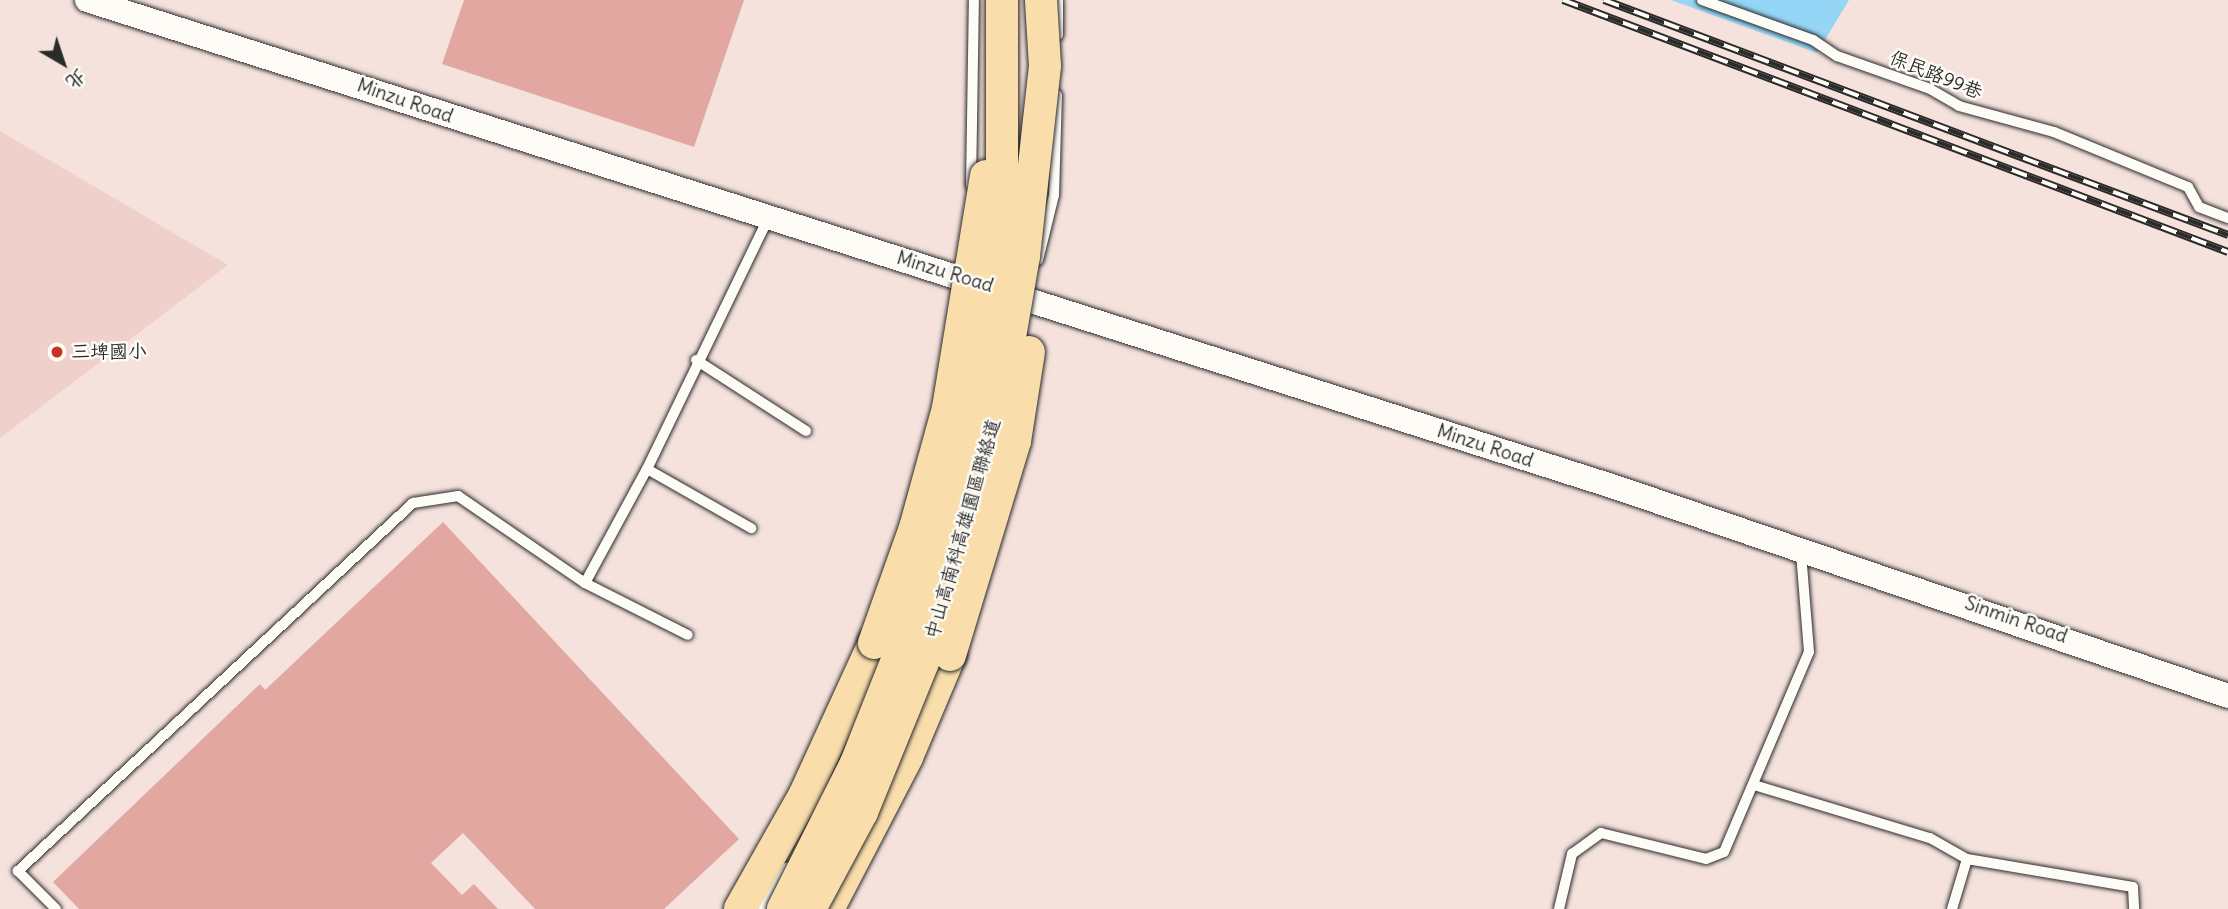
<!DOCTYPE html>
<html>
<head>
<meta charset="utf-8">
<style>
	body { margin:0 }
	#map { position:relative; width:2228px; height:909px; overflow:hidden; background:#f5e2dd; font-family:Delius,"LXGW WenKai TC",sans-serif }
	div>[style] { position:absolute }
	.built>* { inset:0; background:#efd0cb }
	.water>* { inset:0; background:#95d6f7 }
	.building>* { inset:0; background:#e2a7a0 }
	.roads { filter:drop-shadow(0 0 2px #2b2b2b) drop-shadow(0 0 2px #2b2b2b) }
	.service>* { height:10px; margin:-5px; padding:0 5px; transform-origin:5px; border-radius:5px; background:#fdfcf7 }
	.tertiary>* { height:24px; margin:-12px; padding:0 12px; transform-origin:12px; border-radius:12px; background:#fdfcf7 }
	.trunk>* { height:32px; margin:-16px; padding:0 16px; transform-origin:16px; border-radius:16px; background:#f9deab }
	.rail>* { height:8px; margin-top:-4px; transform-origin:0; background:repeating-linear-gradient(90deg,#fdfcf7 0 16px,#2b2b2b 0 32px); box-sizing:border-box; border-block:2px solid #2b2b2b }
	.bridges { filter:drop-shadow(0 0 2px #2b2b2b) drop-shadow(0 0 2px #2b2b2b) }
	.trunk-bridge>* { height:32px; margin:-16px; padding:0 16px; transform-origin:16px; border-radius:16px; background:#f9deab }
	.dots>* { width:19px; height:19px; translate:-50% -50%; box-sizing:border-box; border:4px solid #fdfcf7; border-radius:50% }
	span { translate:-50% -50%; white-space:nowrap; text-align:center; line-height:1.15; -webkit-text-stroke:5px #fdfcf7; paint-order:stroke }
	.street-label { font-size:19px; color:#2b2b2b }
	.poi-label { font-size:19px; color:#2b2b2b }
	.left { translate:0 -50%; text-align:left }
	.north { position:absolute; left:28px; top:28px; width:70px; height:70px; -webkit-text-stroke:5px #fdfcf7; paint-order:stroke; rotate:141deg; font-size:19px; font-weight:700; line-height:28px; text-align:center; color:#2b2b2b }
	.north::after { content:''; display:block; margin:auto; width:24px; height:32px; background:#2b2b2b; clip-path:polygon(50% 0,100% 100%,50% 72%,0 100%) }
</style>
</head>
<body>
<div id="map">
	<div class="built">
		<i style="clip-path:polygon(0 131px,228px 265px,0 438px)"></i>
	</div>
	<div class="water">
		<i style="clip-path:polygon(1671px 0,1849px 0,1817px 53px)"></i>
	</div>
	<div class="building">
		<i style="clip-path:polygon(464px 0,744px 0,694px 147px,442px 64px)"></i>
		<i style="clip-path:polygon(443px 522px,739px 839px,664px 909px,535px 909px,463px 833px,431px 863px,462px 895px,474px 884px,498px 909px,79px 909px,53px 882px,260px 684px,265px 690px)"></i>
	</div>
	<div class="roads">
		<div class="service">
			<i style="left:1702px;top:0;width:118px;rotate:19.8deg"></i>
			<i style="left:1813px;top:40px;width:29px;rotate:34deg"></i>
			<i style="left:1837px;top:56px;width:99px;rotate:19.5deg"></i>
			<i style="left:1930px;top:89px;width:34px;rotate:30deg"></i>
			<i style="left:1959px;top:106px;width:98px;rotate:15.3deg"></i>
			<i style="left:2054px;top:132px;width:145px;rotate:22.3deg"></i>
			<i style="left:2188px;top:187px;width:23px;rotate:61deg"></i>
			<i style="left:2199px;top:207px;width:31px;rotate:21deg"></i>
			<i style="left:1058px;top:35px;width:35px;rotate:-90deg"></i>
			<i style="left:971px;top:185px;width:185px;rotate:-89.1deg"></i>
			<i style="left:1038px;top:260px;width:67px;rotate:-76.2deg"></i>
			<i style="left:1054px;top:195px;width:100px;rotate:-88.3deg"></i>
			<i style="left:696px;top:360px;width:131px;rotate:32.8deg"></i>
			<i style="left:647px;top:469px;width:120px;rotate:29.6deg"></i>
			<i style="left:585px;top:583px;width:130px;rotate:-61.5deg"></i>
			<i style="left:647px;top:469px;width:278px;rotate:-64.2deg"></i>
			<i style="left:1754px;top:785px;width:184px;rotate:16.8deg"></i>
			<i style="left:1930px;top:838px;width:43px;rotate:29.6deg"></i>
			<i style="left:1967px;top:859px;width:168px;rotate:9.6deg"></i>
			<i style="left:2133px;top:887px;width:22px;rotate:87deg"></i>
			<i style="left:56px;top:909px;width:54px;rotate:-135deg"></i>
			<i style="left:18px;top:871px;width:540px;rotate:-42.97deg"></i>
			<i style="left:413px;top:503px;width:46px;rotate:-8.8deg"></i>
			<i style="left:458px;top:496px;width:154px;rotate:34.4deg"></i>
			<i style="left:585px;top:583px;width:115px;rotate:26.8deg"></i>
			<i style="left:763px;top:909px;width:48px;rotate:-59.7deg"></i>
			<i style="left:1559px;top:909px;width:57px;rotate:-76.7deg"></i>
			<i style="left:1572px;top:854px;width:36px;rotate:-36deg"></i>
			<i style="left:1601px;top:833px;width:108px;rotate:13.9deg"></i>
			<i style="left:1706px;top:859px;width:19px;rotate:-21deg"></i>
			<i style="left:1724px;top:852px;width:217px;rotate:-67deg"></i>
			<i style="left:1809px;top:652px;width:99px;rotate:-94.6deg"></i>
			<i style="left:1952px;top:909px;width:52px;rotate:-73.3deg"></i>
		</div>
		<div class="tertiary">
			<i style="left:87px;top:0;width:1601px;rotate:17.68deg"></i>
			<i style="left:1612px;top:486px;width:651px;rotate:18.82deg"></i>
		</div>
		<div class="trunk">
			<i style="left:740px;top:909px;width:132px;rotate:-60.5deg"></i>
			<i style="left:805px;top:794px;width:166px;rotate:-65.4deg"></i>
			<i style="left:828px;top:909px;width:171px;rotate:-62.5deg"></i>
			<i style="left:907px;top:757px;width:111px;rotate:-67.1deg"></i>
		</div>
	</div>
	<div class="rail">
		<i style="left:1563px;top:0;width:711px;rotate:20.75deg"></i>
		<i style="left:1604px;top:0;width:667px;rotate:20.64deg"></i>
	</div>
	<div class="bridges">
		<div class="trunk-bridge">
			<i style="left:874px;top:643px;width:122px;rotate:-70.4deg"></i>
			<i style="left:915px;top:528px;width:124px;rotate:-74.6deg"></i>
			<i style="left:948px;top:408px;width:235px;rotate:-80.7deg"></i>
			<i style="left:950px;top:655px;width:224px;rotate:-73.1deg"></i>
			<i style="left:1015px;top:441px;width:90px;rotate:-81.1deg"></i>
			<i style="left:783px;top:909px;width:163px;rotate:-63.4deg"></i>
			<i style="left:856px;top:763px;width:127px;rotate:-68.3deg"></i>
			<i style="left:903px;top:645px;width:223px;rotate:-73deg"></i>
			<i style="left:968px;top:432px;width:194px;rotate:-79.9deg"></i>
			<i style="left:1002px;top:241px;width:241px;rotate:-90deg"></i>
			<i style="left:810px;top:909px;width:110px;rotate:-61.8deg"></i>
			<i style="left:862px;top:812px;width:170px;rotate:-67.8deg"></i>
			<i style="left:926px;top:655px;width:224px;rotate:-72.9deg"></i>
			<i style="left:992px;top:441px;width:188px;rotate:-80.2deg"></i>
			<i style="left:1024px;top:256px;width:191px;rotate:-83.7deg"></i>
			<i style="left:1045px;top:66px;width:66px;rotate:-93.5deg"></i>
		</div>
	</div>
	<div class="dots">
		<i style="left:57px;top:352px;background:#c8321e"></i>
	</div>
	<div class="street-label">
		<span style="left:1936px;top:75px;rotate:22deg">保民路99巷</span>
		<span style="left:405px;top:101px;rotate:19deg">Minzu Road</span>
		<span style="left:945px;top:272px;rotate:17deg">Minzu Road</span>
		<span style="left:1485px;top:446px;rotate:18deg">Minzu Road</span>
		<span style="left:963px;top:529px;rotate:-74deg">中山高南科高雄園區聯絡道</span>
		<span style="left:2016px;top:620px;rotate:19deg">Sinmin Road</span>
	</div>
	<div class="poi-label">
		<span class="left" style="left:71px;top:352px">三埤國小</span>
	</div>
	<div class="north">北</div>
</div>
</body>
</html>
